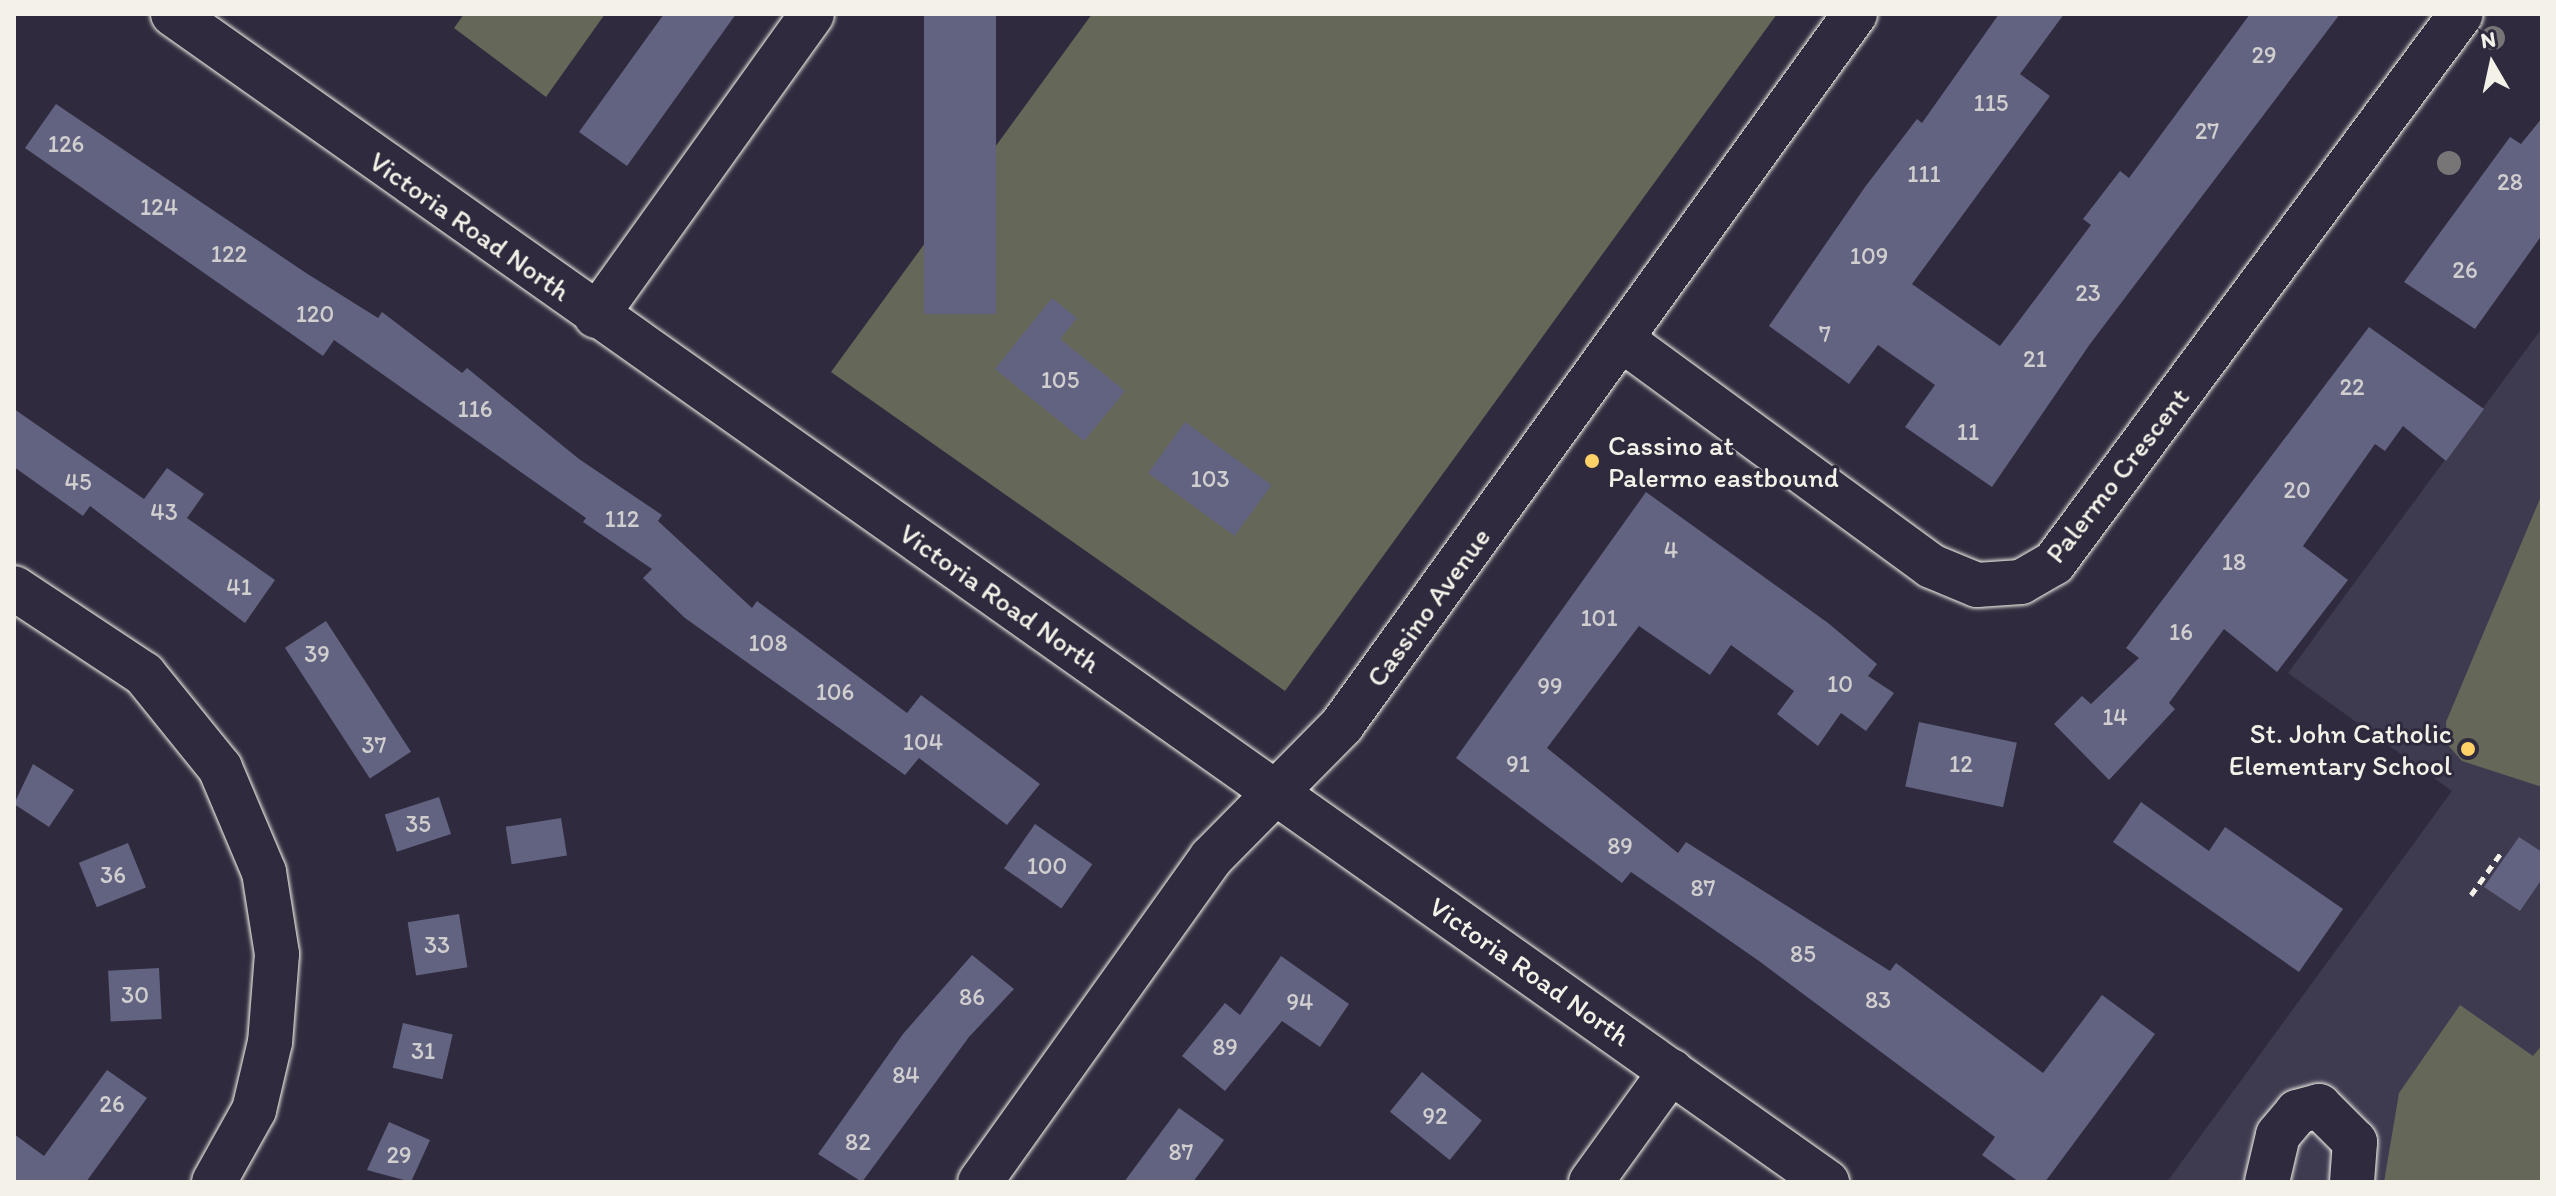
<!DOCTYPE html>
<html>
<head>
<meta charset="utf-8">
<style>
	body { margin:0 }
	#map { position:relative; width:2556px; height:1196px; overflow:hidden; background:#2f2a3d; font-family:Itim,sans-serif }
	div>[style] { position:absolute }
	.built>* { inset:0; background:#3e3b51 }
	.green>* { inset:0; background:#656758 }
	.building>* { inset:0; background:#626381; transform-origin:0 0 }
	.path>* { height:5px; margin-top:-2.5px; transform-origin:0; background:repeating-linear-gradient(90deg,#f4f1e8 0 8px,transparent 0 14px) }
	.roads { filter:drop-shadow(0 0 2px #f4f1e8) drop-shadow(0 0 2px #f4f1e8) }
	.minor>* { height:44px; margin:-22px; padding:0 22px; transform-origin:22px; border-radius:22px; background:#2f2a3d }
	.major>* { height:44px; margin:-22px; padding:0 22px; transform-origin:22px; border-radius:22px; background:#2f2a3d }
	.trees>* { width:24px; height:24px; margin:-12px; border-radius:50%; background:#787577 }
	.dots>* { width:22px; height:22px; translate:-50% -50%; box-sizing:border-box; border:4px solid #2f2a3d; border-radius:50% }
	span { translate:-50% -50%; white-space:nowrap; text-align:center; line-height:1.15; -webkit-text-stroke:6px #2f2a3d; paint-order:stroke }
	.number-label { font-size:24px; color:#d0cece }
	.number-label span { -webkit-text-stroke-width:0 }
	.street-label { font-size:28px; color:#f4f1e8 }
	.poi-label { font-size:28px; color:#f4f1e8 }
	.left { translate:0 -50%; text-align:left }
	.right { translate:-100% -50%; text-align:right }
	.frame { position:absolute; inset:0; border:16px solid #f4f1e8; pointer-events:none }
	.north { position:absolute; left:2452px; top:24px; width:80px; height:80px; -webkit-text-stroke:6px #2f2a3d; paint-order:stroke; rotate:351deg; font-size:22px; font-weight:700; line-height:32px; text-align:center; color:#f4f1e8 }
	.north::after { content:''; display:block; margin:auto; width:28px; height:36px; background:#f4f1e8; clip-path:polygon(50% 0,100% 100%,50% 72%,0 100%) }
</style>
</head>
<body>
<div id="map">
	<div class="built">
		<i style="clip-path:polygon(2542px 328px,2542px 1182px,2167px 1182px,2452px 791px,2288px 673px)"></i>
	</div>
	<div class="green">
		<i style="clip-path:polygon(464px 14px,605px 14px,546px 97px,454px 28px)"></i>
		<i style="clip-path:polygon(1092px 14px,1777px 14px,1285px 691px,831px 372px)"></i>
		<i style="clip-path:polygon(2542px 494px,2542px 787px,2462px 761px,2447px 744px,2446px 722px)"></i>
		<i style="clip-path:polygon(2460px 1005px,2533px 1056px,2542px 1045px,2542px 1182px,2384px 1182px,2399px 1093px)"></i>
	</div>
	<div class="building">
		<i style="clip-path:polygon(664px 14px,736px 14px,627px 166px,579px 132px)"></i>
		<i style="left:924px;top:14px;width:72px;height:300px"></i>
		<i style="clip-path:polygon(1999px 14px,2064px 14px,2020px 74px,2050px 96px,1912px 284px,2000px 346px,2091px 225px,2083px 219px,2120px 171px,2129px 178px,2250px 14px,2340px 14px,2090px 344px,1992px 487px,1905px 427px,1935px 385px,1878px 345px,1849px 384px,1769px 326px,1865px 187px,1917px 119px,1922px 123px)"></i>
		<i style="clip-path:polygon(56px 104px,306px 273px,378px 318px,382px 312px,462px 373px,467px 368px,579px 459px,662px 515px,658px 521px,752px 608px,757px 601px,907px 713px,921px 695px,1040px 784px,1007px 825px,919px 758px,905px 775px,685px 618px,643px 578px,652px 569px,583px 522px,586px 518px,334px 340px,323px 356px,25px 148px)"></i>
		<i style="clip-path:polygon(2542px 118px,2542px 235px,2475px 329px,2404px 282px,2510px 137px,2521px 144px)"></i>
		<i style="clip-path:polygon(1052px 298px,1077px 318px,1060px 339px,1125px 391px,1084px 441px,995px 369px)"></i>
		<i style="clip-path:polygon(2369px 327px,2484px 409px,2446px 461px,2403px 426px,2385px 451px,2375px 444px,2303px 546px,2348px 580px,2277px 672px,2224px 629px,2169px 703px,2175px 709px,2109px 780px,2054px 724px,2082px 696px,2091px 704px,2139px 658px,2126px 648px)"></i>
		<i style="clip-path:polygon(14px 409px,144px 499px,167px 468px,204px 494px,187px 518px,275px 580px,245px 623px,90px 506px,83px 516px,14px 467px)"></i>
		<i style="left:1185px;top:422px;width:107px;height:63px;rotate:36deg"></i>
		<i style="clip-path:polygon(1646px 492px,1828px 623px,1877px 664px,1868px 676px,1894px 693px,1866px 731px,1841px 713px,1818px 746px,1777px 714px,1794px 691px,1731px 645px,1710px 675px,1639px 626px,1547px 748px,1678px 853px,1686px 842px,1890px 971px,1896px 963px,2043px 1073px,2102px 995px,2155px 1034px,2045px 1182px,2019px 1182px,1982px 1155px,1995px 1137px,1759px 961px,1631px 872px,1622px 883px,1456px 758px)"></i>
		<i style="left:326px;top:621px;width:156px;height:49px;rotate:57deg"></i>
		<i style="left:1919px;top:722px;width:100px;height:66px;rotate:12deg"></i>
		<i style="clip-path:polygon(33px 764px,74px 790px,49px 827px,14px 804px)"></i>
		<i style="left:439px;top:797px;width:39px;height:57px;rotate:72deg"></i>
		<i style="clip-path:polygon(2141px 802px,2209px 851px,2225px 827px,2343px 909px,2299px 972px,2113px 842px)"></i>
		<i style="left:561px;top:818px;width:38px;height:56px;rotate:81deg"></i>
		<i style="left:1035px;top:824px;width:70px;height:54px;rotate:35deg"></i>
		<i style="clip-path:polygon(2519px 837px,2542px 852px,2542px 879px,2520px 911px,2484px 887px)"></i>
		<i style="left:128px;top:843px;width:48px;height:53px;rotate:68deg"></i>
		<i style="left:459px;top:914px;width:54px;height:52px;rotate:81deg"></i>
		<i style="clip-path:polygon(972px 955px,1014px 989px,969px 1037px,862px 1182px,818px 1154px,903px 1034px)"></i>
		<i style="clip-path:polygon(1281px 956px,1349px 1004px,1320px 1047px,1282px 1021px,1225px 1091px,1182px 1056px,1225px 1003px,1240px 1015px)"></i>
		<i style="left:159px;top:968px;width:51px;height:51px;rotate:87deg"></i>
		<i style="left:403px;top:1023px;width:51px;height:46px;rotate:13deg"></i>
		<i style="clip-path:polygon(107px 1070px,147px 1098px,86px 1182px,14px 1182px,14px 1134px,44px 1156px)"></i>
		<i style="left:1422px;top:1072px;width:77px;height:51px;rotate:39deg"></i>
		<i style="clip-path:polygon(1179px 1108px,1224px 1140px,1193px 1182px,1124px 1182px)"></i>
		<i style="clip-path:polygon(389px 1122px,430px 1140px,411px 1182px,367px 1170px)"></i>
	</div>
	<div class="path">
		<i style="left:2471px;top:895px;width:52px;rotate:-54.5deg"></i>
	</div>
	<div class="roads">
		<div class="minor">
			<i style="left:596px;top:316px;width:371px;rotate:-54.4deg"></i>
			<i style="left:1621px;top:339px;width:384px;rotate:36.2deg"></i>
			<i style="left:1931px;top:566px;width:50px;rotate:22.4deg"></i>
			<i style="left:1977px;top:585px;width:44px;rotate:-3.9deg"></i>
			<i style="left:2021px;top:582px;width:38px;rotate:-30deg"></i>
			<i style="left:2054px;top:563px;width:683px;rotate:-53.45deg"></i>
			<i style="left:14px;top:588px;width:156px;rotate:33.5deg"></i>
			<i style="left:144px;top:674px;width:121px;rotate:51deg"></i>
			<i style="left:220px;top:768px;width:113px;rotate:67.1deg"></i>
			<i style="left:264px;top:872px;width:83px;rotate:81deg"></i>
			<i style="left:277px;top:954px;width:88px;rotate:94.5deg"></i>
			<i style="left:270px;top:1042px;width:70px;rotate:103.2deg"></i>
			<i style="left:254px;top:1110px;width:82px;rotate:119.1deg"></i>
			<i style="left:980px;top:1182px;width:398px;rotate:-54.5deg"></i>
			<i style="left:1211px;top:858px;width:187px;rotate:-45.4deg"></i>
			<i style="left:1342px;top:725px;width:877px;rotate:-54.19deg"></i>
			<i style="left:1591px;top:1182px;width:137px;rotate:-54.2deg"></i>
			<i style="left:2267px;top:1182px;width:48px;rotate:-76.8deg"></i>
			<i style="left:2278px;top:1135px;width:30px;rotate:-50deg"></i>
			<i style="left:2297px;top:1112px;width:23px;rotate:-15deg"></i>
			<i style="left:2319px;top:1106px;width:51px;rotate:45deg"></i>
			<i style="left:2355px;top:1142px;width:40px;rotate:94.3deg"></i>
		</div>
		<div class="major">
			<i style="left:173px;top:14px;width:2025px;rotate:35.23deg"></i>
		</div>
	</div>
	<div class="trees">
		<i style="left:2493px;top:38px"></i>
		<i style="left:2449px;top:163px"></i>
	</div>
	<div class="dots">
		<i style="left:1592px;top:461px;background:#ffd166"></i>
		<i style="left:2468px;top:749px;background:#ffd166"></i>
	</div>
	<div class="number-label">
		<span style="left:2264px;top:55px">29</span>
		<span style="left:1991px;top:103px">115</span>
		<span style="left:2207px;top:131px">27</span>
		<span style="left:66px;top:144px">126</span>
		<span style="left:1924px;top:174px">111</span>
		<span style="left:2510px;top:182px">28</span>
		<span style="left:159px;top:207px">124</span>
		<span style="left:229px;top:254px">122</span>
		<span style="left:1869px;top:256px">109</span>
		<span style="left:2465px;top:270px">26</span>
		<span style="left:2088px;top:293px">23</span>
		<span style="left:315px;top:314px">120</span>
		<span style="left:1825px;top:334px">7</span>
		<span style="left:2035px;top:359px">21</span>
		<span style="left:1060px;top:380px">105</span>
		<span style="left:2352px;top:387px">22</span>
		<span style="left:475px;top:409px">116</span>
		<span style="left:1968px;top:432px">11</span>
		<span style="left:1210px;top:479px">103</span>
		<span style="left:78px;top:482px">45</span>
		<span style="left:2297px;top:490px">20</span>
		<span style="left:164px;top:512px">43</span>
		<span style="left:622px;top:519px">112</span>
		<span style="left:1671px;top:550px">4</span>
		<span style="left:2234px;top:562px">18</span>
		<span style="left:239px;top:587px">41</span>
		<span style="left:1599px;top:618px">101</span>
		<span style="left:2181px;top:632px">16</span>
		<span style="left:768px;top:643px">108</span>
		<span style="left:317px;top:654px">39</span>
		<span style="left:1840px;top:684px">10</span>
		<span style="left:1550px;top:686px">99</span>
		<span style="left:835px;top:692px">106</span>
		<span style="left:2115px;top:717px">14</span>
		<span style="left:923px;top:742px">104</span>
		<span style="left:374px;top:745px">37</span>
		<span style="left:1518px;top:764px">91</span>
		<span style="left:1961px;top:764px">12</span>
		<span style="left:418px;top:824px">35</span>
		<span style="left:1620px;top:846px">89</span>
		<span style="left:1047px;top:866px">100</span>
		<span style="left:113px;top:875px">36</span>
		<span style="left:1703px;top:888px">87</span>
		<span style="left:437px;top:945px">33</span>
		<span style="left:1803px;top:954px">85</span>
		<span style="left:135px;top:995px">30</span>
		<span style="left:972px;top:997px">86</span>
		<span style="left:1878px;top:1000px">83</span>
		<span style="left:1300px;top:1002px">94</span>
		<span style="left:1225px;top:1047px">89</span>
		<span style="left:423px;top:1051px">31</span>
		<span style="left:906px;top:1075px">84</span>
		<span style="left:112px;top:1104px">26</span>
		<span style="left:1435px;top:1116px">92</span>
		<span style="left:858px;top:1142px">82</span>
		<span style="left:1181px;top:1152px">87</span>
		<span style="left:399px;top:1155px">29</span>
	</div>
	<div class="street-label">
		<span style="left:470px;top:226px;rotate:35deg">Victoria Road North</span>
		<span style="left:2117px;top:475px;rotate:-52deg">Palermo Crescent</span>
		<span style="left:1000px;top:598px;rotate:35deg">Victoria Road North</span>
		<span style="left:1428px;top:607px;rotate:-54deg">Cassino Avenue</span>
		<span style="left:1530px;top:971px;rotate:35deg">Victoria Road North</span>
	</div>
	<div class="poi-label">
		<span class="left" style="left:1608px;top:461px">Cassino at<br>Palermo eastbound</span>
		<span class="right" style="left:2452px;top:749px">St. John Catholic<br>Elementary School</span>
	</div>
	<div class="frame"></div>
	<div class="north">N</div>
</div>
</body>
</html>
